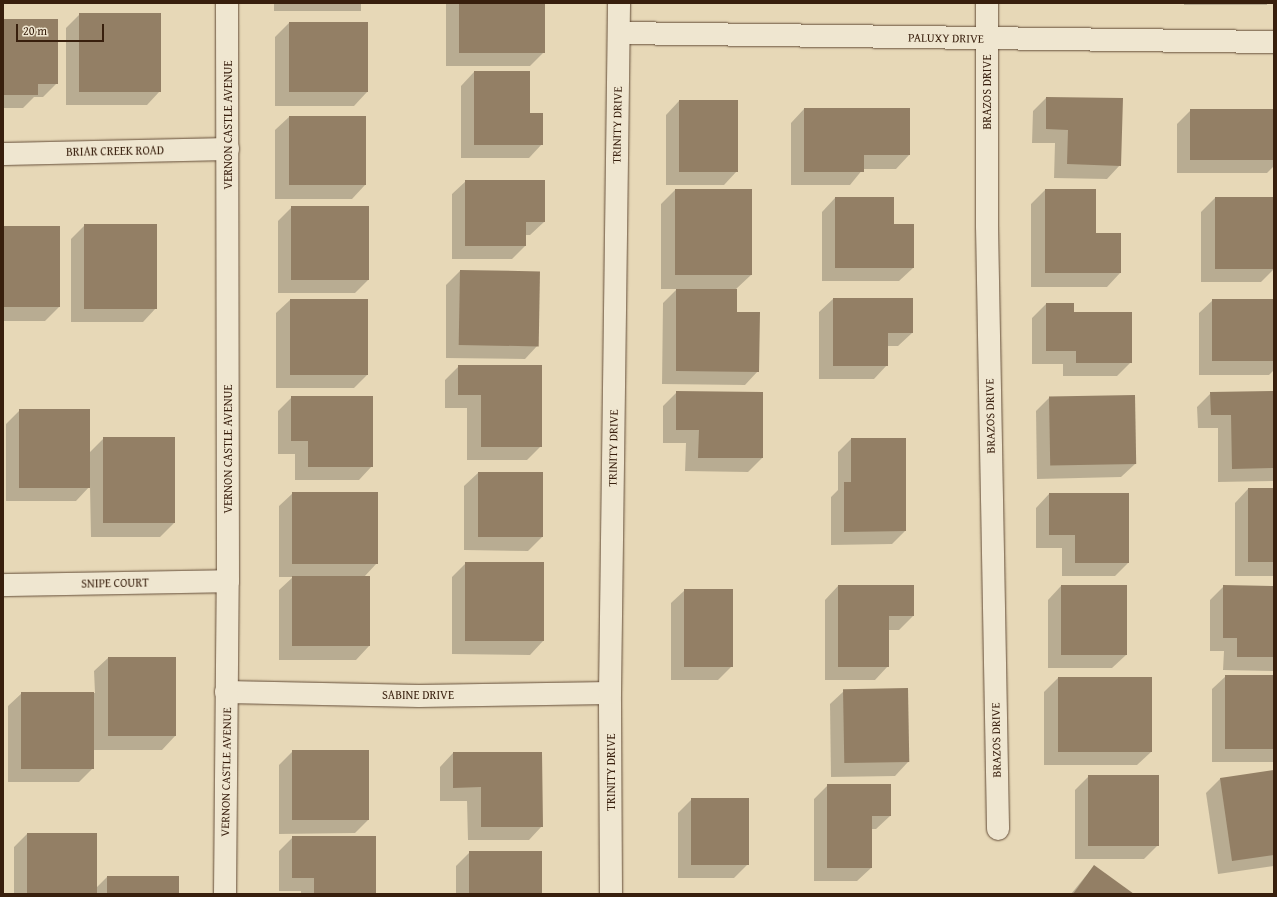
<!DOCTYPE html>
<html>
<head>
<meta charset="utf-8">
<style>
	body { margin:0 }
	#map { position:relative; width:1277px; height:897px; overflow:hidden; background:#e7d8b7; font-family:"Gentium Book Plus",serif }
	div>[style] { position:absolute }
	.shadow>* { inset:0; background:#0003; transform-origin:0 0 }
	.building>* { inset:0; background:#937f65; transform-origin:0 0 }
	.roads { filter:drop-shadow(0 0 1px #644d38) drop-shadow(0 0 1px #644d38) }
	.street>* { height:22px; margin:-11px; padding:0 11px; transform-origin:11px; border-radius:11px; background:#efe6d0 }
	span { translate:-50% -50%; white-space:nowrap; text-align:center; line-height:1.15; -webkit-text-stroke:3.5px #efe6d0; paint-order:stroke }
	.street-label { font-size:12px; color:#381f0d }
	.frame { position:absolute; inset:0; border:4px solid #381f0d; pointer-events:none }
	.scale { position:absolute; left:16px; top:24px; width:88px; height:18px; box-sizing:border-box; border:2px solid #381f0d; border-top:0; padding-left:5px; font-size:12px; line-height:14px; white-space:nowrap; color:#381f0d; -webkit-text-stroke:3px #efe6d0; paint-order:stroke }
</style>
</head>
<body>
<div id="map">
	<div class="shadow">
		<i style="left:274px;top:3px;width:87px;height:8px"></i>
		<i style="clip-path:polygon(446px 3px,544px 3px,544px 52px,530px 66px,446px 66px)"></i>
		<i style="clip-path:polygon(835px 3px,897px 3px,835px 4px)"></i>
		<i style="left:1184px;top:3px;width:83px;height:2px"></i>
		<i style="clip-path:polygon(80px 14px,160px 91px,147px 105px,66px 105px,66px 28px)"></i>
		<i style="clip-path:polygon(3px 20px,57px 83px,43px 97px,34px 97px,23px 108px,3px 108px)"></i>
		<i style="clip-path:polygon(289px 23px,367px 23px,367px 92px,354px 106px,275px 106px,275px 37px)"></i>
		<i style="clip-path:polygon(474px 72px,529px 114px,542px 144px,529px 158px,461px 158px,461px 86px)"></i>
		<i style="clip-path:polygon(1046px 98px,1120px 165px,1107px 179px,1054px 178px,1055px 143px,1032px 143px,1033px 111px)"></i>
		<i style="clip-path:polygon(679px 101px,737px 171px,724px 185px,666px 185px,666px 115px)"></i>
		<i style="clip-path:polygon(804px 109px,909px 155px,896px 169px,863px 169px,850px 185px,791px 185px,791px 123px)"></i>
		<i style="clip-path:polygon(1191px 110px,1274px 110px,1274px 166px,1267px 173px,1177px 173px,1177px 124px)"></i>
		<i style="clip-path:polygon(289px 117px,365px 117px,365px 185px,352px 199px,275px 199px,275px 130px)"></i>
		<i style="clip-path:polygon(466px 181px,544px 222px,530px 235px,525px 235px,525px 246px,512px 259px,452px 259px,452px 194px)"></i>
		<i style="clip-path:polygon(675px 190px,751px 190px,751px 275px,736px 289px,736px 313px,758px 371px,745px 385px,662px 384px,663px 303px,677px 289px,661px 289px,661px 204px)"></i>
		<i style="clip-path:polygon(1045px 190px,1095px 190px,1095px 234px,1120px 273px,1107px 287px,1031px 287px,1031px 204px)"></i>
		<i style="clip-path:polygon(835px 198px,893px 225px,913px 268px,899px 281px,822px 281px,822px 212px)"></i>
		<i style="clip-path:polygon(1215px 198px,1274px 198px,1274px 269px,1261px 282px,1201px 282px,1201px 212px)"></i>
		<i style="clip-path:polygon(292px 207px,368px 280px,355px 293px,278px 293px,278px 221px)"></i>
		<i style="clip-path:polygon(85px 225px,156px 308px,143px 322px,71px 322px,71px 239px)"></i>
		<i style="clip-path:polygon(3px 227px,59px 227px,59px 307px,45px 321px,3px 321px)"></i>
		<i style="clip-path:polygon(460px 271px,538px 345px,525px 359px,446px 358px,446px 285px)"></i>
		<i style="clip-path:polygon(833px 299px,912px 299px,912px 333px,898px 346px,887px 346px,887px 365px,874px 379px,819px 379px,819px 312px)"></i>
		<i style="clip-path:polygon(290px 300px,367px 300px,367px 375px,354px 388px,276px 388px,276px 313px)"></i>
		<i style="clip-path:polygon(1213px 300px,1274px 300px,1274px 370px,1269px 375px,1199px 375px,1199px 313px)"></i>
		<i style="clip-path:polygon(1046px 304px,1073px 304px,1073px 313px,1131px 362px,1117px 376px,1063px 376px,1063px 364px,1032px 364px,1032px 318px)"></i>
		<i style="clip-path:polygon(459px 366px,541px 446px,527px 460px,467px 460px,467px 408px,445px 408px,445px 380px)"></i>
		<i style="clip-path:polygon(677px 392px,762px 458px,748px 472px,685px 471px,686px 443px,663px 443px,663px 406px)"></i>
		<i style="clip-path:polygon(1274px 392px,1274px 481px,1218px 482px,1218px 428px,1198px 428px,1197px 407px,1211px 393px)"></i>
		<i style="clip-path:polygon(292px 397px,372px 466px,359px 480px,295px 480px,295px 454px,278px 454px,278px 411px)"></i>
		<i style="clip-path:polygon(1050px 397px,1135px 464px,1121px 477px,1037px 479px,1036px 411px)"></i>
		<i style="clip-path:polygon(20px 410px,89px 453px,104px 438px,174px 523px,160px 537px,91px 537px,90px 486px,76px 501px,6px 501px,6px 424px)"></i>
		<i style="clip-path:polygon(851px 439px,905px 531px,892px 544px,831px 545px,831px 497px,838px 490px,838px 452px)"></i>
		<i style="clip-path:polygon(478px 473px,542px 537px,528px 551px,464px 550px,464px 486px)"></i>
		<i style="clip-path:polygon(1248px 489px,1274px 489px,1274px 576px,1235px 576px,1235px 503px)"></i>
		<i style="clip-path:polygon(293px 493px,377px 563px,364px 577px,369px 646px,356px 660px,279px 660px,279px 590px,293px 577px,279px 577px,279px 506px)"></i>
		<i style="clip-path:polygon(1049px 494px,1128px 563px,1115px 576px,1062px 576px,1062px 548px,1036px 548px,1036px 508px)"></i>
		<i style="clip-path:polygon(466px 563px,543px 641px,530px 655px,452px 654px,452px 577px)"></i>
		<i style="clip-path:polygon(838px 586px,913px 616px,899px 630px,888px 630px,888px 666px,875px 680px,825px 680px,825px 600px)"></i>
		<i style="clip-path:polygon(1061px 586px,1126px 655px,1112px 668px,1048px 668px,1048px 600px)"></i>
		<i style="clip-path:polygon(1224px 586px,1274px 587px,1274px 671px,1223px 670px,1224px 651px,1210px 651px,1210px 600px)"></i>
		<i style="clip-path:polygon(685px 590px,732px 666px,718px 680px,671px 680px,671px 603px)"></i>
		<i style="clip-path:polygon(108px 658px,175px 736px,162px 750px,93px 750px,93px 768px,79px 782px,8px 782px,8px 706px,22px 693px,95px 693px,94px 671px)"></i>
		<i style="clip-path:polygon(1226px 676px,1274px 676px,1273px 762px,1212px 762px,1212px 689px)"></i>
		<i style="clip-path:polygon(1058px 678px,1151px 752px,1137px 765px,1044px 765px,1044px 692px)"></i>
		<i style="clip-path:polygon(844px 691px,908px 762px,895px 776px,831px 777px,830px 704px)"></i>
		<i style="clip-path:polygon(293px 751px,369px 819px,355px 833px,279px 834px,279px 765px)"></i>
		<i style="clip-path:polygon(453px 753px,542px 826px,529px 840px,468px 840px,467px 801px,440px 801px,440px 767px)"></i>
		<i style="clip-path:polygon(1274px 771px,1274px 866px,1218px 874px,1206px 793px,1220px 779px)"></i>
		<i style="clip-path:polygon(1089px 776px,1158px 845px,1144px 859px,1075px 859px,1075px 790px)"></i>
		<i style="clip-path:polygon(828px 785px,890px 816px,876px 829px,871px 829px,871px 868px,857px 881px,814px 881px,814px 799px)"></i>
		<i style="clip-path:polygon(691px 800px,748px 864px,734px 878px,678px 878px,678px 813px)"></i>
		<i style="clip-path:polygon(27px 834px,96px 888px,107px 877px,178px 894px,14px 894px,14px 847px)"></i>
		<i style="clip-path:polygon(293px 837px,375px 894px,301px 894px,301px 891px,279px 891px,279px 851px)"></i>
		<i style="clip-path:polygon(470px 852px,541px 894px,456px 894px,456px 866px)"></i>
		<i style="clip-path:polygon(1094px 866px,1132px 894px,1071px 894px)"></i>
	</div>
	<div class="building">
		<i style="left:459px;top:3px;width:86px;height:50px"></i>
		<i style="left:79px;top:13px;width:82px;height:79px"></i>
		<i style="clip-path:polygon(3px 19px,58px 19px,58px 84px,38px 84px,38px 95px,3px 95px)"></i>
		<i style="left:289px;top:22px;width:79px;height:70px"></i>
		<i style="clip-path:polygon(474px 71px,530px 71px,530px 113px,543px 113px,543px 145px,474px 145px)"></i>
		<i style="clip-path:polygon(1046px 97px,1123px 98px,1121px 166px,1067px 164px,1068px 130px,1046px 129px)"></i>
		<i style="left:679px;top:100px;width:59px;height:72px"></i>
		<i style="clip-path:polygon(804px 108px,910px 108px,910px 155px,864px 155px,864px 172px,804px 172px)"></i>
		<i style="left:1190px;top:109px;width:84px;height:51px"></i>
		<i style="left:289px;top:116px;width:77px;height:69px"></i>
		<i style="clip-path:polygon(465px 180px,545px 180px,545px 222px,526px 222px,526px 246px,465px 246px)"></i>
		<i style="left:675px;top:189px;width:77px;height:86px"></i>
		<i style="clip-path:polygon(1045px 189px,1096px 189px,1096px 233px,1121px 233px,1121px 273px,1045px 273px)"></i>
		<i style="clip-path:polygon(835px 197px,894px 197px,894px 224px,914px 224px,914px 268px,835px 268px)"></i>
		<i style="left:1215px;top:197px;width:59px;height:72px"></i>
		<i style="left:291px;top:206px;width:78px;height:74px"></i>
		<i style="left:84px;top:224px;width:73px;height:85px"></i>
		<i style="left:3px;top:226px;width:57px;height:81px"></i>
		<i style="left:460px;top:270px;width:80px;height:75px;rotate:1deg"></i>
		<i style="clip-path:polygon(676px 289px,737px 289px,737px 312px,760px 312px,759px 372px,676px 371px)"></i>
		<i style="clip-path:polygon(833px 298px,913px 298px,913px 333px,888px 333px,888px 366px,833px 366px)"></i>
		<i style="left:290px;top:299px;width:78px;height:76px"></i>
		<i style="left:1212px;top:299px;width:62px;height:62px"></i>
		<i style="clip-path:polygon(1046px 303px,1074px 303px,1074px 312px,1132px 312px,1132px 363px,1076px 363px,1076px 351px,1046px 351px)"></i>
		<i style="clip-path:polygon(458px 365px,542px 365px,542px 447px,481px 447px,481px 395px,458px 395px)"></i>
		<i style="clip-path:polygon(676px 391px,763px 392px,763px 458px,698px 458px,699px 430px,676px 430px)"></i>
		<i style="clip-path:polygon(1274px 391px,1274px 468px,1232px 469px,1231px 415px,1211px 415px,1210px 392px)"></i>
		<i style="left:1135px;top:395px;width:69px;height:86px;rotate:89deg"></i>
		<i style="clip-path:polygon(291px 396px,373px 396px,373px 467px,308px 467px,308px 441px,291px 441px)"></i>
		<i style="left:19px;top:409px;width:71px;height:79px"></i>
		<i style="left:103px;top:437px;width:72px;height:86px"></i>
		<i style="clip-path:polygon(851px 438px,906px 438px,906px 531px,844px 532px,844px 482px,851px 482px)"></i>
		<i style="left:478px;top:472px;width:65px;height:65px"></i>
		<i style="left:1248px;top:488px;width:26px;height:74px"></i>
		<i style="left:292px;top:492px;width:86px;height:72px"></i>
		<i style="clip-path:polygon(1049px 493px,1129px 493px,1129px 563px,1075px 563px,1075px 535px,1049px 535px)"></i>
		<i style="left:465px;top:562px;width:79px;height:79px"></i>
		<i style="left:292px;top:576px;width:78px;height:70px"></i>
		<i style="clip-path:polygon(838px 585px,914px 585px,914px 616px,889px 616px,889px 667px,838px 667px)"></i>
		<i style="left:1061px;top:585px;width:66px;height:70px"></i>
		<i style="clip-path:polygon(1223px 585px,1274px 586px,1274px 657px,1237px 657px,1237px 638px,1223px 638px)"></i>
		<i style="left:684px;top:589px;width:49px;height:78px"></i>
		<i style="left:108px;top:657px;width:68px;height:79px"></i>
		<i style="left:1225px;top:675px;width:49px;height:74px"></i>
		<i style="left:1058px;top:677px;width:94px;height:75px"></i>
		<i style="left:908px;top:688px;width:74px;height:65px;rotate:89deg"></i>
		<i style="left:21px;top:692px;width:73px;height:77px"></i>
		<i style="left:292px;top:750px;width:77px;height:70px"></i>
		<i style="clip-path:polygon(453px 752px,542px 752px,543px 827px,481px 827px,481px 787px,453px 788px)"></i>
		<i style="clip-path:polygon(1274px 770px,1274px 855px,1232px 861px,1220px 778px)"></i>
		<i style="left:1088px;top:775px;width:71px;height:71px"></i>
		<i style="clip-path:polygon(827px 784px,891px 784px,891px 816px,872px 816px,872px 868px,827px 868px)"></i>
		<i style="left:691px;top:798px;width:58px;height:67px"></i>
		<i style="left:27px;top:833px;width:70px;height:61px"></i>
		<i style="clip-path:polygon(292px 836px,376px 836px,376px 894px,314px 894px,314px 878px,292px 878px)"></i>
		<i style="left:469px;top:851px;width:73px;height:43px"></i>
		<i style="clip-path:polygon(1094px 865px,1134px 894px,1073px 894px)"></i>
		<i style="left:107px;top:876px;width:72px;height:18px"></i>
	</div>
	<div class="roads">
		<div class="street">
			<i style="left:987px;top:3px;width:223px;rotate:90deg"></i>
			<i style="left:987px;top:226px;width:603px;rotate:88.95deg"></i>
			<i style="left:619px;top:33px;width:655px;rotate:0.79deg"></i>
			<i style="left:3px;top:154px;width:225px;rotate:-1.3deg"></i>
			<i style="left:3px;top:585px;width:225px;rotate:-1deg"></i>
			<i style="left:226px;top:692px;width:193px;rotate:1.2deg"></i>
			<i style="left:419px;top:696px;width:191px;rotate:-0.9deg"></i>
			<i style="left:225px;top:894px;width:313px;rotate:-89.5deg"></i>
			<i style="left:228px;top:581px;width:578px;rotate:-90.1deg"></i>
			<i style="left:611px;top:894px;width:201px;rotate:-90.3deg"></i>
			<i style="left:610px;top:693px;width:690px;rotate:-89.25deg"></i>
		</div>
	</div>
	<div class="street-label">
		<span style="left:946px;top:38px;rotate:1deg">PALUXY DRIVE</span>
		<span style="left:987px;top:92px;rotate:-90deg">BRAZOS DRIVE</span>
		<span style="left:228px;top:125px;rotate:-90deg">VERNON CASTLE AVENUE</span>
		<span style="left:617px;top:125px;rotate:-89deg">TRINITY DRIVE</span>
		<span style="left:115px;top:151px;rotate:-1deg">BRIAR CREEK ROAD</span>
		<span style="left:990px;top:416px;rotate:-91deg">BRAZOS DRIVE</span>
		<span style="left:613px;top:448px;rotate:-89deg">TRINITY DRIVE</span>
		<span style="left:228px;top:449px;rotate:-90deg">VERNON CASTLE AVENUE</span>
		<span style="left:115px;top:583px;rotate:-1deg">SNIPE COURT</span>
		<span style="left:418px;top:695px">SABINE DRIVE</span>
		<span style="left:996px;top:740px;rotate:-91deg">BRAZOS DRIVE</span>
		<span style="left:226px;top:772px;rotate:-89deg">VERNON CASTLE AVENUE</span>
		<span style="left:611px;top:772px;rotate:-90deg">TRINITY DRIVE</span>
	</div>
	<div class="frame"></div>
	<div class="scale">20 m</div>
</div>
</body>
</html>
